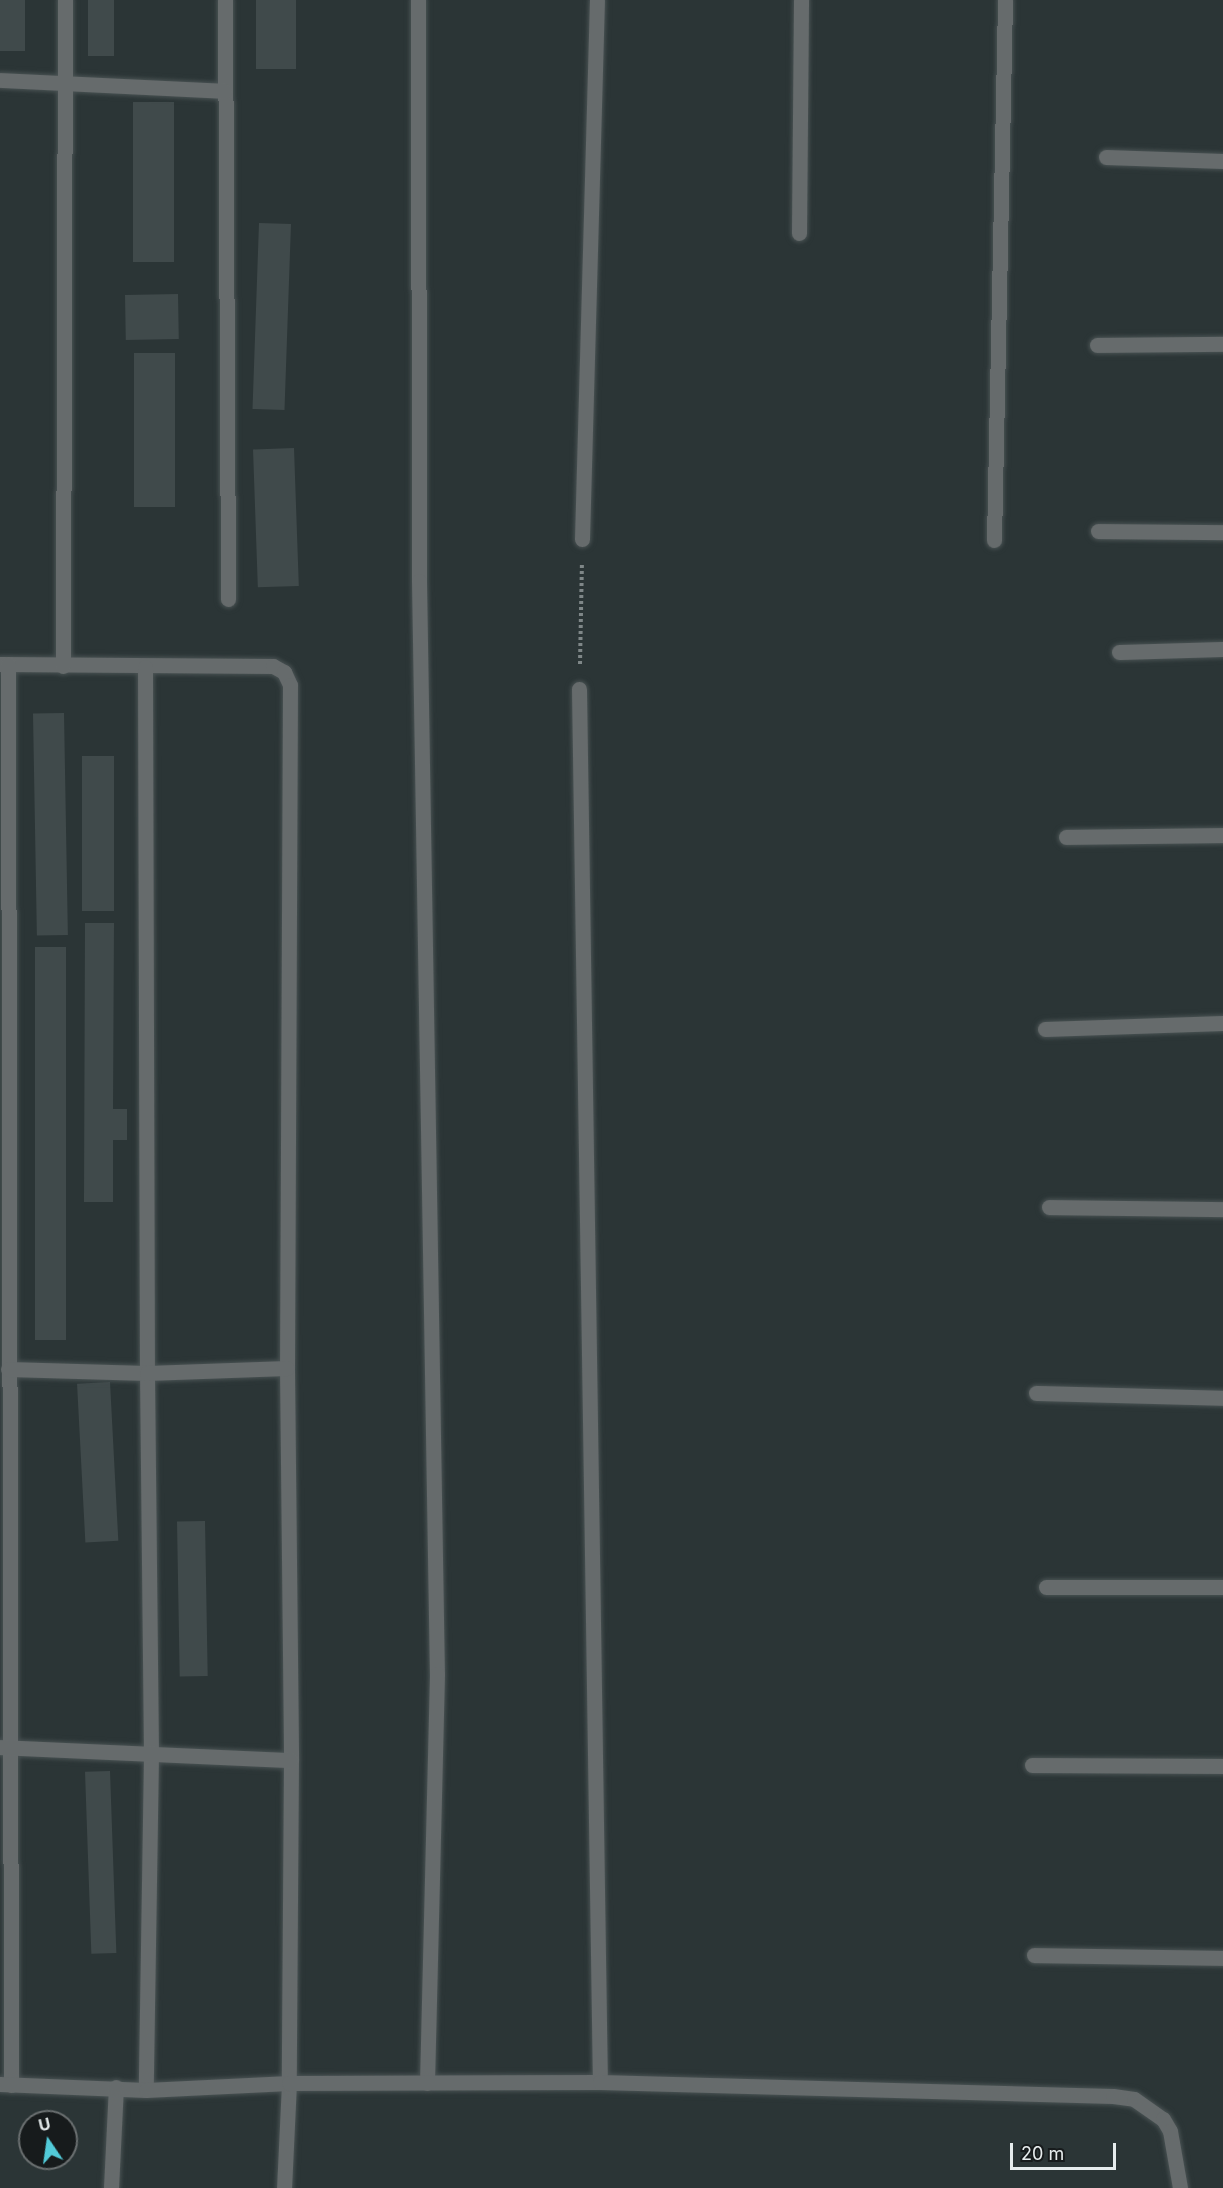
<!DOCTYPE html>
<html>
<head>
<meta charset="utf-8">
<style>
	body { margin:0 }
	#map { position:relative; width:1223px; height:2188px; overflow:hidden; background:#2b3536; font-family:Inter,sans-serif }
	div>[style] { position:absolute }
	.building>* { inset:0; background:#404a4b; transform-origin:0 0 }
	.path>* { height:4px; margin-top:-2px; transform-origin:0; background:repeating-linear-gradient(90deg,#7f8788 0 3px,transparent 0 6px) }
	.roads { filter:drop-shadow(0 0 2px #495253) drop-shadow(0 0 2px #495253) }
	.minor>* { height:15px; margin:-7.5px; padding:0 7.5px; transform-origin:7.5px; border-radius:7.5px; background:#666b6c }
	span { translate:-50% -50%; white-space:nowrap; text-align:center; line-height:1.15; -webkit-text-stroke:5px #171b1c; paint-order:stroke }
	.north { position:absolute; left:18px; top:2110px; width:60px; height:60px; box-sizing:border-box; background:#171b1c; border:2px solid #6a6f70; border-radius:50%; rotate:347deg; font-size:16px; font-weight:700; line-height:24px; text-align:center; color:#e6eced }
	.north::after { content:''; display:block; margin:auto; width:21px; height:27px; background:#52cbd9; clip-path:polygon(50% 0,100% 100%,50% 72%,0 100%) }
	.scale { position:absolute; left:1010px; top:2143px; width:106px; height:27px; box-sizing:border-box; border:3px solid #e6eced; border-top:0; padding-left:8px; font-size:18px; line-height:21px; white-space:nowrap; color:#e6eced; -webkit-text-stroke:4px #171b1c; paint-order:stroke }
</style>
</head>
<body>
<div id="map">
	<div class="building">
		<i style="left:0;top:0;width:25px;height:51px"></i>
		<i style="left:88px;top:0;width:26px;height:56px"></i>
		<i style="left:256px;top:0;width:40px;height:69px"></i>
		<i style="left:133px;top:102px;width:41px;height:160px"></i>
		<i style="left:259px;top:223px;width:32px;height:186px;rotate:2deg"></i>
		<i style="left:178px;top:294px;width:45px;height:53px;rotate:89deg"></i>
		<i style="left:134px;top:353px;width:41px;height:154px"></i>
		<i style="left:294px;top:448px;width:138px;height:41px;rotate:88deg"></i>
		<i style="left:64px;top:713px;width:222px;height:31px;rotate:89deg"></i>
		<i style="left:82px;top:756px;width:32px;height:155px"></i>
		<i style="clip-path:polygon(85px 923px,114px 923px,113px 1109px,127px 1109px,127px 1140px,113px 1140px,113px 1202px,84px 1202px)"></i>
		<i style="left:66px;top:947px;width:393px;height:31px;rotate:90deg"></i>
		<i style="left:110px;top:1382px;width:159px;height:33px;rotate:87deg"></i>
		<i style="left:205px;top:1521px;width:155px;height:28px;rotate:89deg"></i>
		<i style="left:110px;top:1771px;width:182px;height:25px;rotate:88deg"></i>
	</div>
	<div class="path">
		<i style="left:580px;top:664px;width:100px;rotate:-88.9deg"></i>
	</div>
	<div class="roads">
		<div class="minor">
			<i style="left:225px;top:0;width:599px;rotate:89.71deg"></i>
			<i style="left:418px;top:0;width:581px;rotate:89.9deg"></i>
			<i style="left:419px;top:581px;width:1093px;rotate:89.06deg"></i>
			<i style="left:437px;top:1674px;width:409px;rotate:91.4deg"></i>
			<i style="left:0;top:80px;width:225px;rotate:2.8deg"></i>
			<i style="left:1106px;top:157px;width:117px;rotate:2deg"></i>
			<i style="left:799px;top:233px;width:233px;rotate:-89.5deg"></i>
			<i style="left:1097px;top:345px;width:126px;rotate:-0.5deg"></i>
			<i style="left:1098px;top:531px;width:125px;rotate:0.5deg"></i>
			<i style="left:582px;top:539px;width:539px;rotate:-88.41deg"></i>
			<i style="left:994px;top:540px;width:540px;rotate:-88.83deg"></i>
			<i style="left:1119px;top:652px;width:104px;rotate:-1.7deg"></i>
			<i style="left:0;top:664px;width:273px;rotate:0.4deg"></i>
			<i style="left:273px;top:666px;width:13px;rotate:29deg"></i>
			<i style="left:284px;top:672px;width:14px;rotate:65deg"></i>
			<i style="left:290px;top:685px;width:683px;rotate:90.25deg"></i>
			<i style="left:287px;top:1368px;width:392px;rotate:89.4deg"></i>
			<i style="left:291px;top:1760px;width:323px;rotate:90.4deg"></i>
			<i style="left:289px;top:2083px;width:105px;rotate:92.7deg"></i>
			<i style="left:8px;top:664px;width:1421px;rotate:89.88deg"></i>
			<i style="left:63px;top:666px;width:666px;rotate:-89.83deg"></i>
			<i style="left:145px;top:667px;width:706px;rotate:89.84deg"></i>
			<i style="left:147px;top:1373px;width:382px;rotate:89.4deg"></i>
			<i style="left:151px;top:1755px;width:335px;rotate:90.9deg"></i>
			<i style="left:579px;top:689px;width:1393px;rotate:89.14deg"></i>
			<i style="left:1066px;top:837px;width:157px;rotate:-0.7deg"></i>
			<i style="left:1045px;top:1029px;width:178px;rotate:-1.9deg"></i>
			<i style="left:1049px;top:1207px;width:174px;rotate:0.7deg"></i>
			<i style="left:8px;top:1369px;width:139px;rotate:1.6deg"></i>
			<i style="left:147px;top:1373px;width:140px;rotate:-2deg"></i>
			<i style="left:1036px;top:1393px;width:187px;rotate:1.5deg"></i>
			<i style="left:1046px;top:1587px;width:177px"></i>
			<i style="left:0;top:1747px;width:291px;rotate:2.6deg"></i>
			<i style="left:1032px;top:1765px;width:191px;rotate:0.3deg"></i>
			<i style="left:1034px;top:1955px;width:189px;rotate:0.9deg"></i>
			<i style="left:0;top:2084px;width:146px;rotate:2.4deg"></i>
			<i style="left:146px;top:2090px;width:143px;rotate:-2.8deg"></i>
			<i style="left:289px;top:2083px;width:311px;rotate:-0.2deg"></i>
			<i style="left:600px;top:2082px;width:513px;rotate:1.56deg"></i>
			<i style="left:1113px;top:2096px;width:21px;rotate:8deg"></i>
			<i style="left:1134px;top:2099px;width:35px;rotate:35deg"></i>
			<i style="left:1163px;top:2119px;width:14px;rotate:60deg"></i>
			<i style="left:1170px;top:2131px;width:58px;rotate:80deg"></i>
			<i style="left:111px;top:2188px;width:101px;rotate:-87.2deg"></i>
		</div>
	</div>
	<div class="north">U</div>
	<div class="scale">20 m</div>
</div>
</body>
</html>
